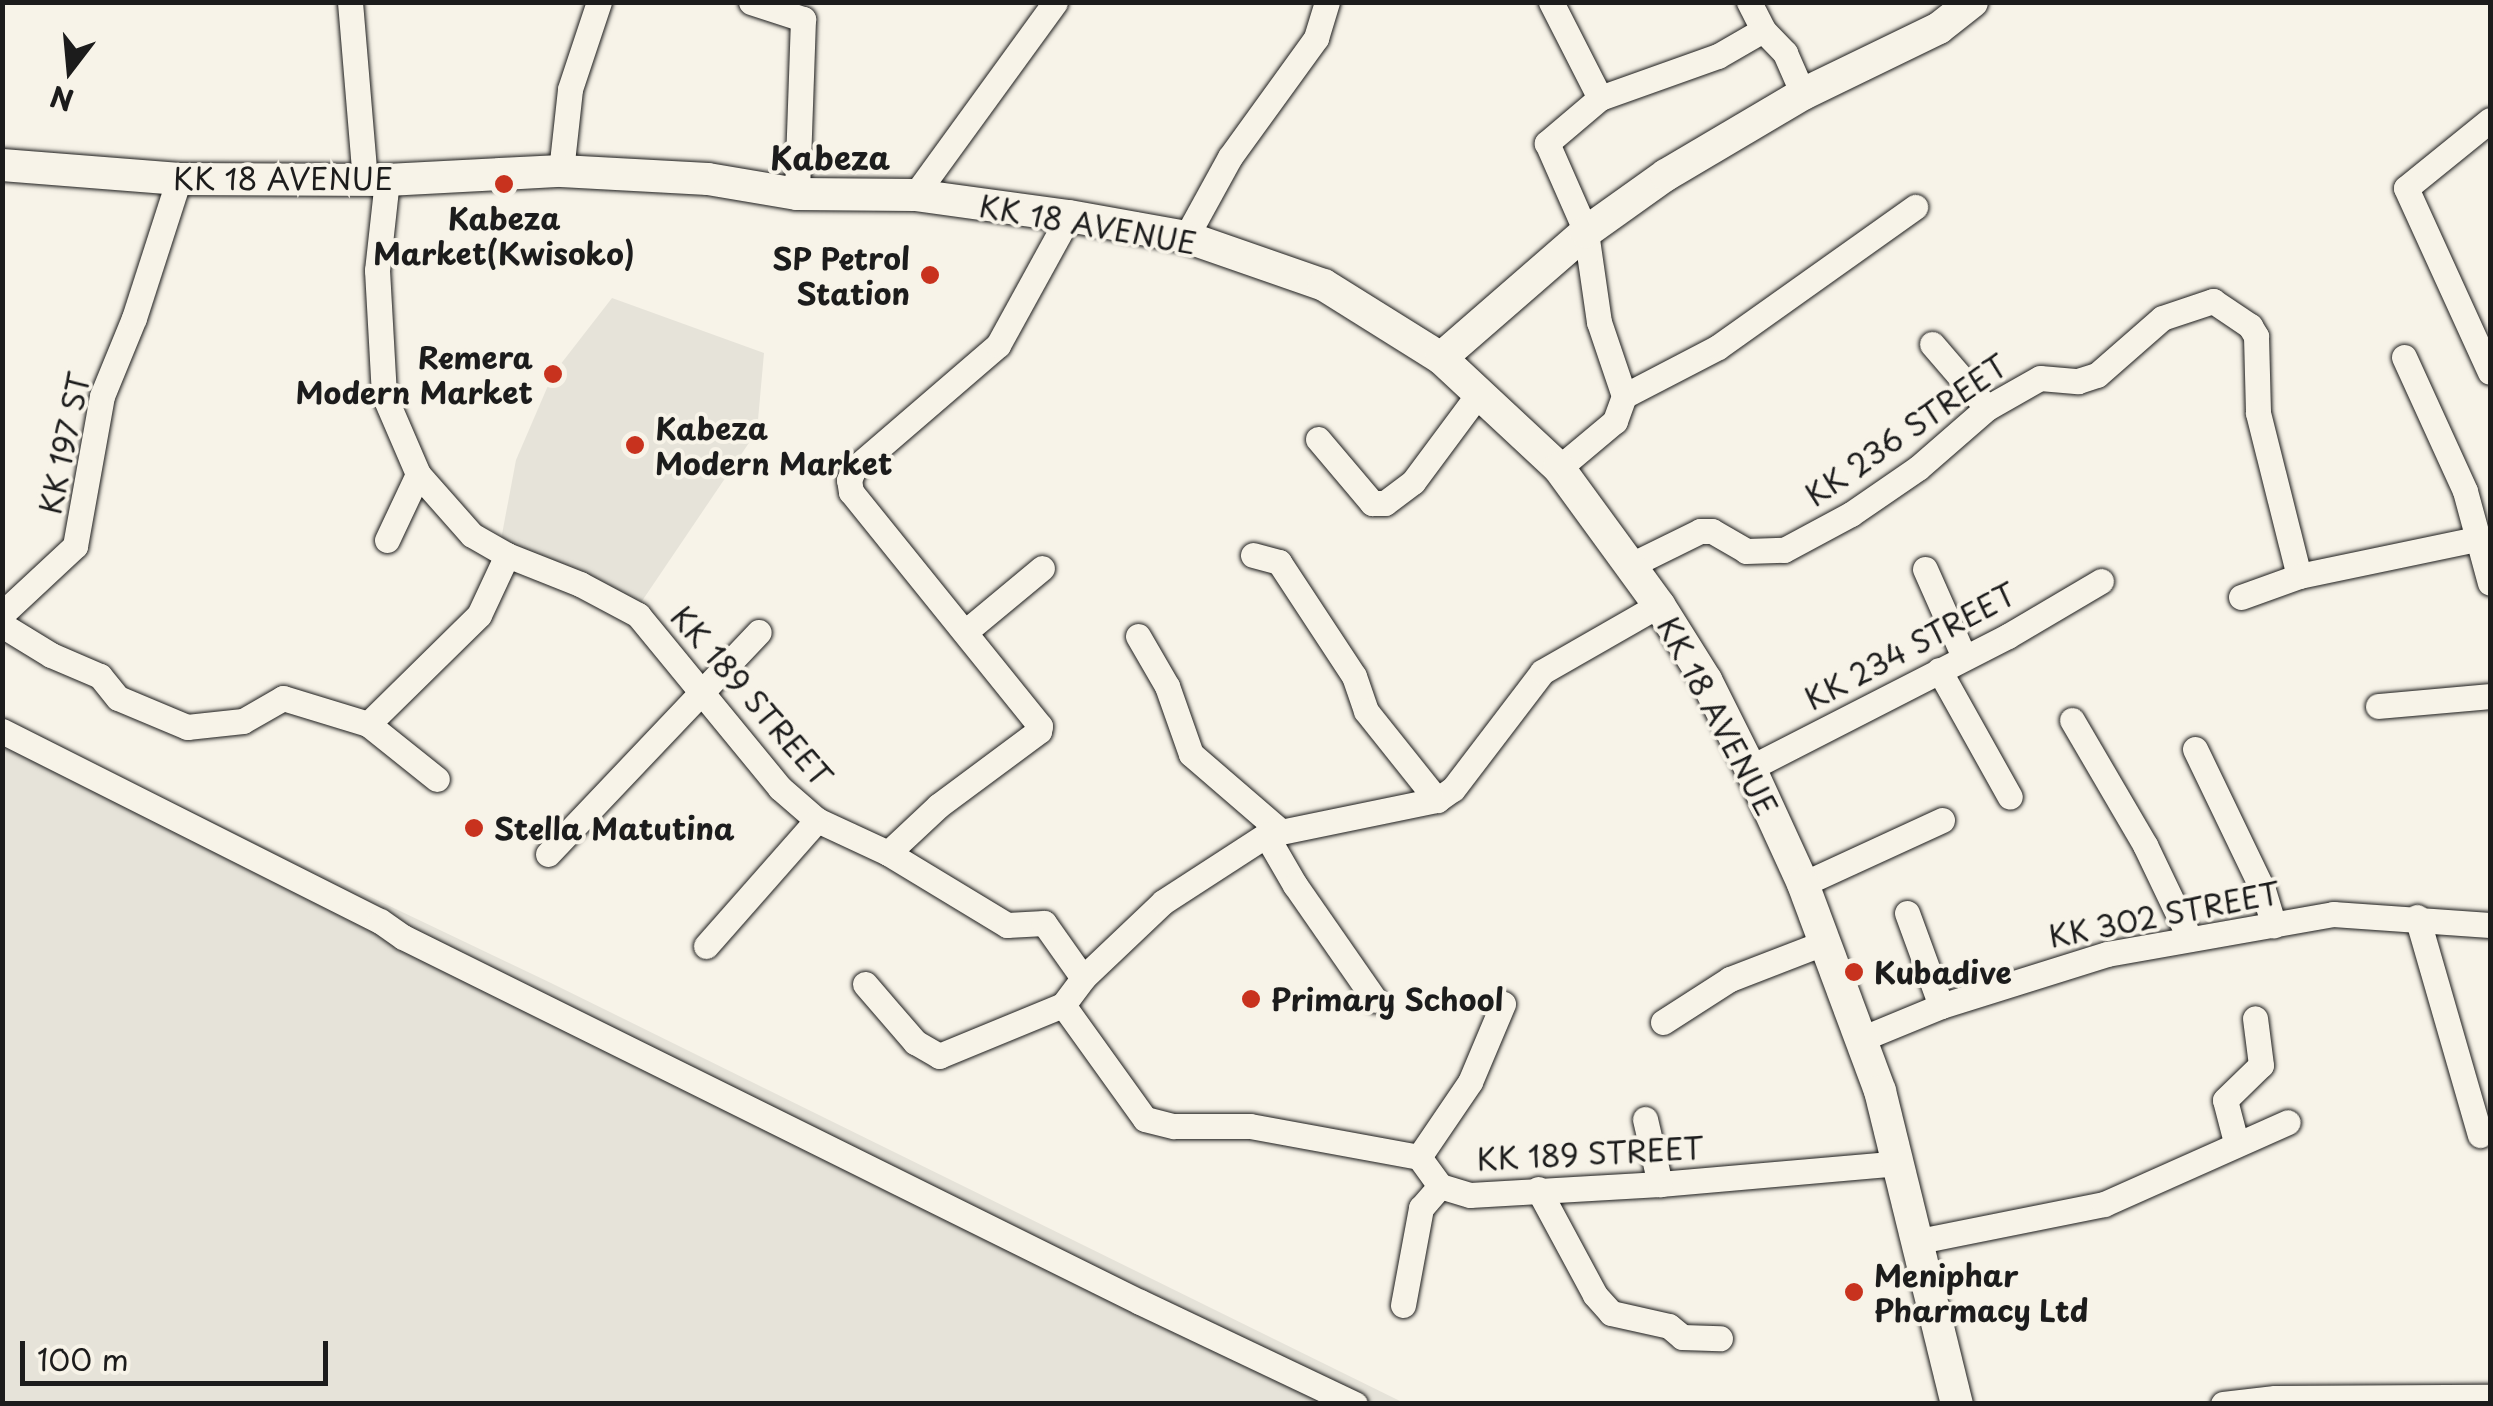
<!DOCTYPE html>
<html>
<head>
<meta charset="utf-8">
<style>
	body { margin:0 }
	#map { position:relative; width:2493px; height:1406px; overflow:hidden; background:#f7f3e8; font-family:"Playpen Sans",sans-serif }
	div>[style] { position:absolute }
	.built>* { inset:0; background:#e6e3d9 }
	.roads { filter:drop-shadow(0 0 2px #1c1c1c) drop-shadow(0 0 2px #1c1c1c) }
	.minor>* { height:25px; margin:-12.5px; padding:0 12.5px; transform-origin:12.5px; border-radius:12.5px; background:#f7f3e8 }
	.secondary>* { height:32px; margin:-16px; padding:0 16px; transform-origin:16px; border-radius:16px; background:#f7f3e8 }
	.dots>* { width:28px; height:28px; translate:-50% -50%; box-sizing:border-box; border:5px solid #f7f3e8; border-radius:50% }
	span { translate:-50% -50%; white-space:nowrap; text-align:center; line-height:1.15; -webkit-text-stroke:8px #f7f3e8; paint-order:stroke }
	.street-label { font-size:30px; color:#1c1c1c }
	.poi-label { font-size:30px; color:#1c1c1c; font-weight:700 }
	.right { translate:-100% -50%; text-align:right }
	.left { translate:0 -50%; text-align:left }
	.neighbourhood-label { font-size:32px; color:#1c1c1c; font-weight:700 }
	.frame { position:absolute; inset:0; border:5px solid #1c1c1c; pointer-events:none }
	.north { position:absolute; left:20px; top:20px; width:100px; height:100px; -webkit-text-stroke:8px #f7f3e8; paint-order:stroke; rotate:196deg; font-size:28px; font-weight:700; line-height:40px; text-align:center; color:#1c1c1c }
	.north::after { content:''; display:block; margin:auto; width:35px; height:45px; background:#1c1c1c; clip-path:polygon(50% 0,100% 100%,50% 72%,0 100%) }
	.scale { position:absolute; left:20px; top:1341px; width:308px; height:45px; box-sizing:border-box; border:5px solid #1c1c1c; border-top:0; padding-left:12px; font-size:30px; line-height:35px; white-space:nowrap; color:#1c1c1c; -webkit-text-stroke:8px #f7f3e8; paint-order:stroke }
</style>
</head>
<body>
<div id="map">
	<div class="built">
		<i style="clip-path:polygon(612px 298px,764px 353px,757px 431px,640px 604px,500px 545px,516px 460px,553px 374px)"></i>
		<i style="clip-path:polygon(2px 721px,551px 983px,1404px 1403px,3px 1403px)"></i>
	</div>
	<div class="roads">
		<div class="minor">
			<i style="left:350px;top:2px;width:179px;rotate:85.2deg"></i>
			<i style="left:751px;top:2px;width:55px;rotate:18.1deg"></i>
			<i style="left:803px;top:19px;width:175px;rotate:92deg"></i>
			<i style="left:1551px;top:2px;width:108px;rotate:63deg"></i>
			<i style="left:1600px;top:98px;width:70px;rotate:139.7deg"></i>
			<i style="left:1547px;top:143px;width:97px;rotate:66.3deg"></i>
			<i style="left:1586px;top:232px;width:91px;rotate:81.8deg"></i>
			<i style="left:1599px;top:322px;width:78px;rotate:71.3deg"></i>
			<i style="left:1624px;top:396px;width:27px;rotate:110deg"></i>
			<i style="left:1615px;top:421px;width:73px;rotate:140deg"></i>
			<i style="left:1749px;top:2px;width:31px;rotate:63deg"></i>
			<i style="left:1600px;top:98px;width:125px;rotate:-19.6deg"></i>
			<i style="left:1718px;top:56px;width:52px;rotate:-30deg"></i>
			<i style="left:1763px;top:30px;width:32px;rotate:46deg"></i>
			<i style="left:1785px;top:53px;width:45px;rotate:66.3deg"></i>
			<i style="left:2490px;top:120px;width:108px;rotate:141deg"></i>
			<i style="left:2406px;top:188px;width:202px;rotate:65.5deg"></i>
			<i style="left:561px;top:171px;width:82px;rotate:-83.7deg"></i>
			<i style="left:570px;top:89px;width:92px;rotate:-71.6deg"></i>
			<i style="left:387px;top:180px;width:91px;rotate:96.3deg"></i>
			<i style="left:377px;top:270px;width:125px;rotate:86.8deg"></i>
			<i style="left:384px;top:395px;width:86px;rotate:66.7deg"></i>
			<i style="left:418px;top:474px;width:81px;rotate:48.5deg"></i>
			<i style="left:472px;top:535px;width:40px;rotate:29.7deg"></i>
			<i style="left:507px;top:555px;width:66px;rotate:115deg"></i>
			<i style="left:479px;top:615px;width:156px;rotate:135.5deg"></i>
			<i style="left:368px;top:724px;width:88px;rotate:38.6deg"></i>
			<i style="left:915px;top:195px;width:238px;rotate:-54deg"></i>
			<i style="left:1186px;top:237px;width:91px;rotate:-61.2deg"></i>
			<i style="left:1230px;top:157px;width:147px;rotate:-54.1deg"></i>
			<i style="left:1316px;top:38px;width:38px;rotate:-73deg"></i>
			<i style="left:1932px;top:344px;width:84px;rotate:49.3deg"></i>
			<i style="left:2404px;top:357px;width:147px;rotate:65.5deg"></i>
			<i style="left:2465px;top:491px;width:95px;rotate:74.8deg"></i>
			<i style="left:1624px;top:396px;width:106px;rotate:-27.5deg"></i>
			<i style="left:1718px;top:347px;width:242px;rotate:-35.4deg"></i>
			<i style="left:1318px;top:439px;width:84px;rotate:49.8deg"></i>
			<i style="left:1372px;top:503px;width:13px"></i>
			<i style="left:1385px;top:503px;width:35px;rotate:-37deg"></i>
			<i style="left:1413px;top:482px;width:111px;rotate:-53.4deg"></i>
			<i style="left:387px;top:540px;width:73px;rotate:-64.8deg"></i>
			<i style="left:507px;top:555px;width:79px;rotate:21.7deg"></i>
			<i style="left:580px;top:584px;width:66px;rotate:28.1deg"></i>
			<i style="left:638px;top:615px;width:224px;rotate:50.6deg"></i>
			<i style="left:780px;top:788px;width:49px;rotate:40.9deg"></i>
			<i style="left:817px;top:820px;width:78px;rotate:24.9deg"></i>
			<i style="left:888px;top:853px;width:139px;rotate:31.2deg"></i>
			<i style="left:1007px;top:925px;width:37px;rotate:-3deg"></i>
			<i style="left:1044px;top:923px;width:67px;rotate:54.7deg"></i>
			<i style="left:1253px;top:555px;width:27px;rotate:15deg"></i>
			<i style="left:1279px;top:562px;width:136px;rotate:56.7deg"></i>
			<i style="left:1354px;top:676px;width:37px;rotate:71deg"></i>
			<i style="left:1366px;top:711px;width:114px;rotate:51.4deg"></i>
			<i style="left:1629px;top:566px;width:79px;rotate:-26.2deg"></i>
			<i style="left:1700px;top:531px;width:12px"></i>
			<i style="left:1712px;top:531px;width:39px;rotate:30deg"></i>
			<i style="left:1746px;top:551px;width:38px;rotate:-2deg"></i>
			<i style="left:1784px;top:550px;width:76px;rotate:-28.2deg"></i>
			<i style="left:1851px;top:514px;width:81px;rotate:-34.5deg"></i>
			<i style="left:1918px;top:468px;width:91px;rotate:-41deg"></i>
			<i style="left:1987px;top:408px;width:61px;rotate:-29.5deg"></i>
			<i style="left:2040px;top:378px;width:38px;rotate:5deg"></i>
			<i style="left:2078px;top:381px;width:20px;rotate:-18deg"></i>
			<i style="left:2097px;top:375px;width:86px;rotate:-41.2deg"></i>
			<i style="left:2162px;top:318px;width:54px;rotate:-18.4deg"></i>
			<i style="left:2213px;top:301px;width:45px;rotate:34deg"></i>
			<i style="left:2250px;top:326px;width:12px;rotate:59deg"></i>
			<i style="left:2256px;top:336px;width:77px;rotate:88.5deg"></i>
			<i style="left:2258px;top:413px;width:168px;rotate:75.9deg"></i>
			<i style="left:2299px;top:576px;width:186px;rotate:-11.8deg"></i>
			<i style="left:1925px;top:569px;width:96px;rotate:66.1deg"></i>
			<i style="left:2241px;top:597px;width:62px;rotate:-19.9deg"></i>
			<i style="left:2px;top:614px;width:100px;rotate:-43deg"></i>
			<i style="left:75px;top:546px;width:152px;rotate:-79.8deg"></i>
			<i style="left:102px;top:396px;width:84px;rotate:-67.7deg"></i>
			<i style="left:134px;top:318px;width:146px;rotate:-72.1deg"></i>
			<i style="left:2px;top:625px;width:57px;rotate:31.5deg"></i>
			<i style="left:51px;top:655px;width:53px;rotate:23.2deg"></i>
			<i style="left:100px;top:676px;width:28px;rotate:51deg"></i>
			<i style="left:118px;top:698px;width:75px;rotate:22.8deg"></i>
			<i style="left:187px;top:727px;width:56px;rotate:-6.1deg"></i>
			<i style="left:243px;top:721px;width:46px;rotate:-29.9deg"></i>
			<i style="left:283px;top:698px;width:89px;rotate:17deg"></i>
			<i style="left:965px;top:632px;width:100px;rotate:-39.7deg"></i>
			<i style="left:1138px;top:636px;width:58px;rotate:59.9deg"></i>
			<i style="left:1167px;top:686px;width:72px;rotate:70.6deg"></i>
			<i style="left:1191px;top:754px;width:116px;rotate:40.8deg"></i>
			<i style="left:1939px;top:670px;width:145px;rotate:60.8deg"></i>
			<i style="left:2378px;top:706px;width:112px;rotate:-5.1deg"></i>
			<i style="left:2072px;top:720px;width:145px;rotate:59.7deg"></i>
			<i style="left:2145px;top:845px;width:104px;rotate:64.4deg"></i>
			<i style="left:2px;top:731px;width:423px;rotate:26.7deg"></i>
			<i style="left:380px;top:921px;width:28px;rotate:35deg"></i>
			<i style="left:403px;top:937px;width:822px;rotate:26.35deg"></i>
			<i style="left:1140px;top:1302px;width:238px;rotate:25.4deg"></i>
			<i style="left:2195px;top:749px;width:157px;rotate:64.3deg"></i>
			<i style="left:2263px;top:890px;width:37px;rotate:73deg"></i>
			<i style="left:1750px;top:768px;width:290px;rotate:-27.1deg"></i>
			<i style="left:2008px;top:636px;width:108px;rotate:-30.6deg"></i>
			<i style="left:1266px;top:835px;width:58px;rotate:59.9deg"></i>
			<i style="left:1295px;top:885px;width:140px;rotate:55.2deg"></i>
			<i style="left:888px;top:853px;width:69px;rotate:-43.2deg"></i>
			<i style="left:938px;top:806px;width:126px;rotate:-36.6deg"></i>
			<i style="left:1039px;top:731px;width:5px;rotate:-79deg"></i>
			<i style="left:1040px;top:726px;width:301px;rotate:-128.9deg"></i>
			<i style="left:851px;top:492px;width:12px;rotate:-99deg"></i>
			<i style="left:849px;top:480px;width:12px;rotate:-66deg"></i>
			<i style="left:854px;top:469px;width:190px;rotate:-40.7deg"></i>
			<i style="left:998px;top:345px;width:147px;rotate:-61.2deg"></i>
			<i style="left:548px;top:854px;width:306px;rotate:-46.5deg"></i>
			<i style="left:1803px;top:884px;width:153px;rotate:-24.7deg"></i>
			<i style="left:1907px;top:913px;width:99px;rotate:69.9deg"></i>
			<i style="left:2417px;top:917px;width:227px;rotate:73.9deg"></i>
			<i style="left:706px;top:946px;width:168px;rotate:-48.6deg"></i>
			<i style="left:865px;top:984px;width:77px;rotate:49.2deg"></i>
			<i style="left:915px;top:1042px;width:28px;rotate:30deg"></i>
			<i style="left:939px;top:1056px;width:134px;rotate:-22.4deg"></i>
			<i style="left:1063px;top:1005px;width:34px;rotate:-53deg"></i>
			<i style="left:1083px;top:978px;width:110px;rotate:-43.5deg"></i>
			<i style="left:1163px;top:902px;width:123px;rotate:-33deg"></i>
			<i style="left:1266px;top:835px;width:175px;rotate:-11.6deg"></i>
			<i style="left:1437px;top:800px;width:19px;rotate:-35deg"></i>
			<i style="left:1453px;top:789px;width:147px;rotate:-52.7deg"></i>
			<i style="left:1542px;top:672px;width:135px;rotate:-29.8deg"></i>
			<i style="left:1063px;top:1005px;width:140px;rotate:54.3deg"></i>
			<i style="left:1145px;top:1119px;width:30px;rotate:14deg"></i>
			<i style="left:1174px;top:1126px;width:76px"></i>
			<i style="left:1250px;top:1126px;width:172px;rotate:10.4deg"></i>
			<i style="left:1419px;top:1157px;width:36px;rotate:54deg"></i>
			<i style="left:1440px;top:1186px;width:31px;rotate:17deg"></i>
			<i style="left:1470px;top:1195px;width:190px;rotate:-3.3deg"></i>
			<i style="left:1660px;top:1184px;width:240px;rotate:-5deg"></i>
			<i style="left:1663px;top:1022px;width:80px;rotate:-32.7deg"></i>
			<i style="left:1730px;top:979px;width:103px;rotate:-21.1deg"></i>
			<i style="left:1861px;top:1039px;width:87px;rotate:-22.4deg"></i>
			<i style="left:1941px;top:1006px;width:174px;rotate:-17.4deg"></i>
			<i style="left:2107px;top:954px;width:230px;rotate:-10deg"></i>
			<i style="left:2333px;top:914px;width:157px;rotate:4deg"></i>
			<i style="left:1645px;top:1119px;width:67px;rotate:77deg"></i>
			<i style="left:2236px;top:1142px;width:43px;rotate:-104.7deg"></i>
			<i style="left:2225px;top:1100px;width:50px;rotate:-44.2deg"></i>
			<i style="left:2261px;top:1065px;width:47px;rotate:-97.3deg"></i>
			<i style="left:1419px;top:1157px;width:91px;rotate:-55.8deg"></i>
			<i style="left:1470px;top:1082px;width:85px;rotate:-67.1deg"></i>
			<i style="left:1538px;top:1189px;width:120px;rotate:61.7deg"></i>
			<i style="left:1595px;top:1295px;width:24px;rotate:48deg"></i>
			<i style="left:1611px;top:1313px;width:59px;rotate:12.6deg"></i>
			<i style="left:1669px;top:1326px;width:17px;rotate:40deg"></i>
			<i style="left:1682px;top:1337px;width:38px;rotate:2deg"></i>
			<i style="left:1919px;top:1241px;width:189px;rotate:-11.3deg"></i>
			<i style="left:2104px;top:1204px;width:201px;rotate:-24deg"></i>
			<i style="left:1403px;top:1305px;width:99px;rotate:-79.5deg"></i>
			<i style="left:1421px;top:1208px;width:29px;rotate:-49deg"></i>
			<i style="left:2223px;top:1404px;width:52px;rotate:-6.6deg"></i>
			<i style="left:2275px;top:1398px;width:215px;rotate:-0.3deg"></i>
		</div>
		<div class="secondary">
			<i style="left:2px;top:165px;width:178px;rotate:4.5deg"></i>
			<i style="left:179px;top:179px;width:208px;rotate:0.3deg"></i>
			<i style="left:387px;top:180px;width:174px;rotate:-3deg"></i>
			<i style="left:561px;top:171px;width:147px;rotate:3.1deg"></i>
			<i style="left:708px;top:179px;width:90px;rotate:9.6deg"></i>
			<i style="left:797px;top:194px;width:118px;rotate:0.5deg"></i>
			<i style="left:915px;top:195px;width:155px;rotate:7.8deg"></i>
			<i style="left:1069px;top:216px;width:119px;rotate:10.2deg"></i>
			<i style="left:1186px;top:237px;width:146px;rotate:19.2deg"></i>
			<i style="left:1324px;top:285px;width:138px;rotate:32deg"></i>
			<i style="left:1441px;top:358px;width:161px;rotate:43deg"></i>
			<i style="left:1559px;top:468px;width:170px;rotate:53.9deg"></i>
			<i style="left:1659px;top:605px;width:89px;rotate:57.9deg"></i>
			<i style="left:1706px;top:680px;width:98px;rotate:63.4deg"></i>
			<i style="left:1750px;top:768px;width:128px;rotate:65.4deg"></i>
			<i style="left:1803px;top:884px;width:221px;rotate:69.6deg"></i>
			<i style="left:1880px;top:1091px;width:322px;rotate:76.2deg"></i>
			<i style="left:1441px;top:358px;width:192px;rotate:-41deg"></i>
			<i style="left:1586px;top:232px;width:98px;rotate:-35.5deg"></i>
			<i style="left:1666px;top:175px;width:159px;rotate:-30.6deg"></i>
			<i style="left:1803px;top:94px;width:151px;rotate:-25.9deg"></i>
			<i style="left:1939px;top:28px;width:42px;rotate:-38.2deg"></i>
		</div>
	</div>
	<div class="dots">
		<i style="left:504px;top:184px;background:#c8321e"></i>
		<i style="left:930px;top:275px;background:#c8321e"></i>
		<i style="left:553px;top:374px;background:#c8321e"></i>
		<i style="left:635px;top:445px;background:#c8321e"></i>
		<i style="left:474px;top:828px;background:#c8321e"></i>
		<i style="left:1854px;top:972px;background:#c8321e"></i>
		<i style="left:1251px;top:999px;background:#c8321e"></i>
		<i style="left:1854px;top:1292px;background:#c8321e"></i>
	</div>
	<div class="street-label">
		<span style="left:283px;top:178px">KK 18 AVENUE</span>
		<span style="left:1088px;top:224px;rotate:10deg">KK 18 AVENUE</span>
		<span style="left:1906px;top:430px;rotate:-35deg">KK 236 STREET</span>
		<span style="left:64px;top:443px;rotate:-78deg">KK 197 ST</span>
		<span style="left:1910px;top:646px;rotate:-28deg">KK 234 STREET</span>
		<span style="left:752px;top:696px;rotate:49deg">KK 189 STREET</span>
		<span style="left:1718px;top:716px;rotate:62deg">KK 18 AVENUE</span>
		<span style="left:2164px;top:914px;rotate:-11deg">KK 302 STREET</span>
		<span style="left:1590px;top:1153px;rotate:-3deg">KK 189 STREET</span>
	</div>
	<div class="poi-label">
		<span style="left:504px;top:235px">Kabeza<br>Market(Kwisoko)</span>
		<span class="right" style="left:910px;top:275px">SP Petrol<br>Station</span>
		<span class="right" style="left:533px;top:374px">Remera<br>Modern Market</span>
		<span class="left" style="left:655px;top:445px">Kabeza<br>Modern Market</span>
		<span class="left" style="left:494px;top:828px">Stella Matutina</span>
		<span class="left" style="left:1874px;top:972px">Kubadive</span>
		<span class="left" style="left:1271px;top:999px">Primary School</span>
		<span class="left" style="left:1874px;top:1292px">Meniphar<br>Pharmacy Ltd</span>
	</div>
	<div class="neighbourhood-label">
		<span style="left:830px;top:157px">Kabeza</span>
	</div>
	<div class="frame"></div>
	<div class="north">N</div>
	<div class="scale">100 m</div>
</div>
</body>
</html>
